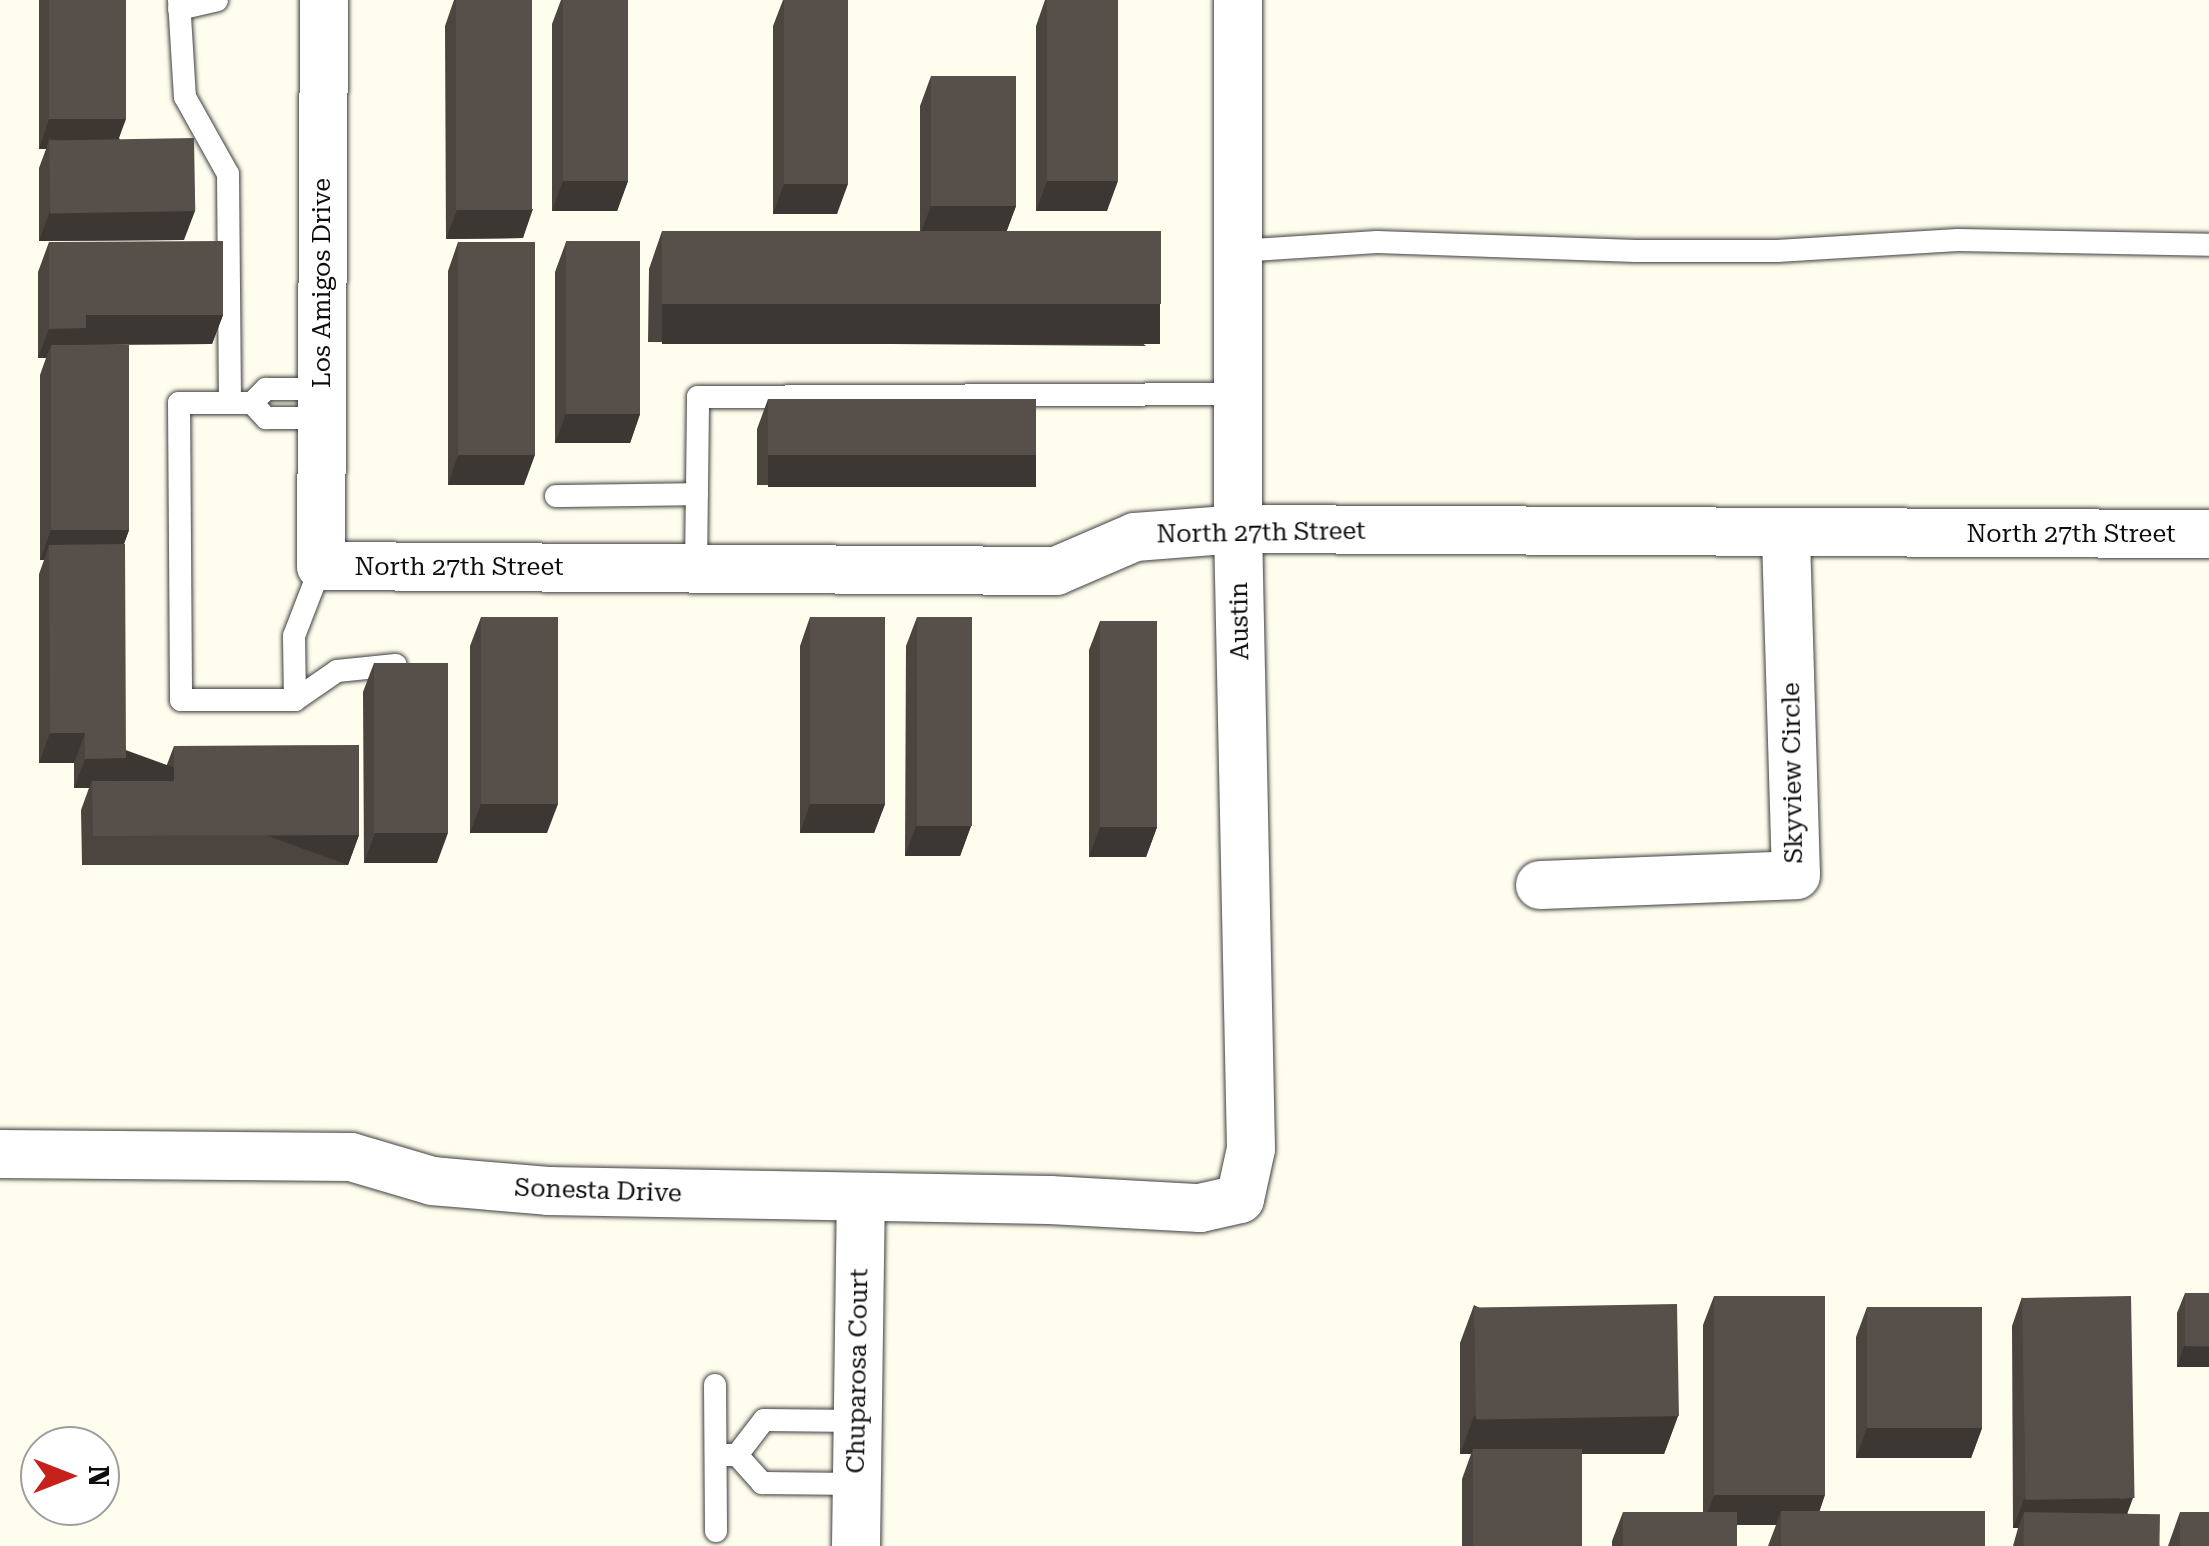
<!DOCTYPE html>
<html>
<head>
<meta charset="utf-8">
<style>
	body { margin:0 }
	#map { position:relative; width:2209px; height:1546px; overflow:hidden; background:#fffded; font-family:"Roboto Serif",serif }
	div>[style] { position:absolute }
	.roads { filter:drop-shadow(0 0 2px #404040) drop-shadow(0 0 2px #404040) }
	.lane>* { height:22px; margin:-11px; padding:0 11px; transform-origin:11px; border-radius:11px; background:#fff }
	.street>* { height:48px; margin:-24px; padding:0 24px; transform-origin:24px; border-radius:24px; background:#fff }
	.wall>* { inset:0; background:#4b443f }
	.shaded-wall>* { inset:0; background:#3d3733; transform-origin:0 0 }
	.building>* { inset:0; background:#574f49; transform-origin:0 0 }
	span { translate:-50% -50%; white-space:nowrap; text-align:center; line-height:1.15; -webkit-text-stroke:10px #fff; paint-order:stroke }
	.street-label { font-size:25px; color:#0d0d0d }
	.north { position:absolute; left:20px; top:1426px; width:100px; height:100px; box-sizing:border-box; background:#fff; border:2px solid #9e9e9e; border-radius:50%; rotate:90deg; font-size:28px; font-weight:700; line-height:40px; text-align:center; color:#0d0d0d }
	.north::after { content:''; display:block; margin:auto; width:35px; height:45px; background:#c6221c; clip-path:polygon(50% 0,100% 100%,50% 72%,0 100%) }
</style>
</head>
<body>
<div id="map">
	<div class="roads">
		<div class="lane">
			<i style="left:179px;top:0;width:97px;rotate:86.5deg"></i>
			<i style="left:185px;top:97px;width:88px;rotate:60.8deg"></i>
			<i style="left:228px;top:174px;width:229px;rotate:89.5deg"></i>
			<i style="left:230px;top:403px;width:51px;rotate:180deg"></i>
			<i style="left:179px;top:403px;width:297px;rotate:89.6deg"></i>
			<i style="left:181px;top:700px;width:114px"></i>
			<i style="left:295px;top:700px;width:64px;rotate:-90.9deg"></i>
			<i style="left:294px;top:636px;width:75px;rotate:-68.9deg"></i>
			<i style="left:179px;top:9px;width:39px;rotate:-13deg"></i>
			<i style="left:1238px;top:251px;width:139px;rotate:-3.7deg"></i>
			<i style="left:1377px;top:242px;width:259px;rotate:2deg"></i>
			<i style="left:1636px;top:251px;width:141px"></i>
			<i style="left:1777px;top:251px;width:181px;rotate:-3.5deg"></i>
			<i style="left:1958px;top:240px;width:251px;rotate:1.1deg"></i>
			<i style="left:230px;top:403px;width:22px"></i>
			<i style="left:252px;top:403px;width:21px;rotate:47deg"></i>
			<i style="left:266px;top:418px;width:56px"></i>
			<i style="left:252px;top:403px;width:20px;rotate:-45deg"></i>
			<i style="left:266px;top:389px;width:56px"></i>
			<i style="left:556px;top:496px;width:141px;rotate:-0.8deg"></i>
			<i style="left:696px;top:568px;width:171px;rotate:-89.3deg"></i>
			<i style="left:698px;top:397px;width:540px;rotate:-0.32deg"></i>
			<i style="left:295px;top:700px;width:51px;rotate:-34.6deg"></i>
			<i style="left:337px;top:671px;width:59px;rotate:-5.8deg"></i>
			<i style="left:715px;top:1385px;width:146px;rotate:89.6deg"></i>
			<i style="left:716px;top:1455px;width:21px"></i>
			<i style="left:737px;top:1455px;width:38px;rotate:48deg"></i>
			<i style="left:762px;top:1483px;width:95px;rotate:0.6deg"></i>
			<i style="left:737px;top:1455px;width:44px;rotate:-52.4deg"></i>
			<i style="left:764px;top:1420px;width:93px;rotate:0.6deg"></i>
		</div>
		<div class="street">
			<i style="left:324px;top:0;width:566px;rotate:90.3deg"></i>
			<i style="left:321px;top:566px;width:735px;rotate:0.39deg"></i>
			<i style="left:1056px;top:571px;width:86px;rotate:-23.3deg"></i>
			<i style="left:1135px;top:537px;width:103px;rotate:-4.4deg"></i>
			<i style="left:1238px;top:529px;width:971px;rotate:0.3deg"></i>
			<i style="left:1540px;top:885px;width:256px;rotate:-2.2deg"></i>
			<i style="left:1796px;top:875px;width:340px;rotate:-91.7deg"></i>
			<i style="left:0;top:1154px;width:351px;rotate:0.5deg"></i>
			<i style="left:351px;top:1157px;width:84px;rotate:16.5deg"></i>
			<i style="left:432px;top:1181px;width:116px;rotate:4.9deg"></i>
			<i style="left:548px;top:1191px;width:502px;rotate:1.03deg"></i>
			<i style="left:1050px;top:1200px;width:150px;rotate:3.1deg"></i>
			<i style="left:1200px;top:1208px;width:41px;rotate:-12.7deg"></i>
			<i style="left:1240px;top:1199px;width:51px;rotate:-77.6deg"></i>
			<i style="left:1251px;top:1149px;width:620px;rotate:-91.2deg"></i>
			<i style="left:1238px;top:529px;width:529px;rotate:-90deg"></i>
			<i style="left:856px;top:1546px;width:349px;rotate:-89.2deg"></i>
		</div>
	</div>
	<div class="wall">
		<i style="clip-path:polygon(39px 0,126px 0,119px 138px,184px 240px,39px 241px,39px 168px,46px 149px,39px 149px)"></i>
		<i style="clip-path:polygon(454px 0,532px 0,523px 238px,446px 239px,445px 26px)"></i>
		<i style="clip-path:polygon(561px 0,628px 0,628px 181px,617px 211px,552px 211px,552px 24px)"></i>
		<i style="clip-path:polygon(783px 0,848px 0,837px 214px,773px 214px,773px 26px)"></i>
		<i style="clip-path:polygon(1045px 0,1118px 0,1107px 211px,1036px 211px,1036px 26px)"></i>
		<i style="clip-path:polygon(931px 76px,1016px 206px,1006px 233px,1146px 346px,648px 342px,649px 269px,662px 231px,920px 233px,920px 106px)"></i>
		<i style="clip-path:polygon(49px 242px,223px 315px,212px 344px,80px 345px,129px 530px,124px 544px,118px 781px,163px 781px,163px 775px,174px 746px,359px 835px,348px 865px,82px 865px,81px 810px,89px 788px,74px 788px,74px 763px,39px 763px,39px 574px,44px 560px,40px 560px,40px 375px,46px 358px,38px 358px,38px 272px)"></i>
		<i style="clip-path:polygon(458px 242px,524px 485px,448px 485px,448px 271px)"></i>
		<i style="clip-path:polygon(566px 242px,640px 414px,630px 443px,555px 443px,555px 272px)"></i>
		<i style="clip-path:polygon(768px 399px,1036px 456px,1026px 486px,757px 485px,757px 429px)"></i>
		<i style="clip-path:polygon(481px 617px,547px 833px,470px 833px,470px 646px)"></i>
		<i style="clip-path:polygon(810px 617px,885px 804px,874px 833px,800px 833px,800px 646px)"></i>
		<i style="clip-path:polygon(917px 617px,971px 826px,960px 856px,905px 856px,906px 646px)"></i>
		<i style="clip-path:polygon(1100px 621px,1157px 827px,1146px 857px,1089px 857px,1089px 650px)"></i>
		<i style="clip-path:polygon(374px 663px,437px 863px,364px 863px,363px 692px)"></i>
		<i style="clip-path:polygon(2185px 1293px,2209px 1293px,2209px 1367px,2177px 1367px,2177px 1313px)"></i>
		<i style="clip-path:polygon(1714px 1296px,1819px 1511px,1985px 1546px,1768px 1546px,1776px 1525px,1737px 1525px,1737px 1546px,1612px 1546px,1612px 1541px,1623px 1512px,1703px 1512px,1703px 1325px)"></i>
		<i style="clip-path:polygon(2022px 1297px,2127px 1513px,2160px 1546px,2013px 1546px,2018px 1528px,2013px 1528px,2012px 1326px)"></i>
		<i style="clip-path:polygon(1474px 1305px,1678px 1416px,1664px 1454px,1582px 1454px,1582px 1546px,1462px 1546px,1462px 1479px,1471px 1454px,1460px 1454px,1460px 1343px)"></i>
		<i style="clip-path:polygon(1867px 1307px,1982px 1428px,1971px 1458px,1856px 1458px,1856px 1337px)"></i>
		<i style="clip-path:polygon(2180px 1512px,2209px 1546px,2168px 1546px)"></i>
	</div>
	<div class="shaded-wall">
		<i style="clip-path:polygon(49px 119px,126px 119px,115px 149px,49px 139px,46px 149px,39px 149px)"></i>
		<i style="clip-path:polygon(563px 181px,628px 181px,617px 211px,552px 211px)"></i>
		<i style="clip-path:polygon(1047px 181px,1118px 181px,1107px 211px,1036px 211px)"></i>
		<i style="clip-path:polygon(784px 184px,848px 184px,837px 214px,773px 214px)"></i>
		<i style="clip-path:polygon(931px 206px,1016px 206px,1005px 235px,920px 235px)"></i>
		<i style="clip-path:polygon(533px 209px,523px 238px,446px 239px,457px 210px)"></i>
		<i style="clip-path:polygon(50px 211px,195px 211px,184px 240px,39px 241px)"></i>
		<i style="left:662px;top:304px;width:498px;height:40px"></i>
		<i style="clip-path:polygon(86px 315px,223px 315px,212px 344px,51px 345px,46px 358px,38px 358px,49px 329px)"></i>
		<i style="clip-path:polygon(566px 414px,640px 414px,630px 443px,555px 443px)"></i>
		<i style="clip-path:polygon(458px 455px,535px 455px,524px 485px,448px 485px)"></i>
		<i style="left:768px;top:455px;width:268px;height:32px"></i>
		<i style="clip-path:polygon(51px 530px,129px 530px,118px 560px,49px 545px,44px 560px,40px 560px)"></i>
		<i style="clip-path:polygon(50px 733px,85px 733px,74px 763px,39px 763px)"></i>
		<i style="clip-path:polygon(126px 758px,115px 788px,92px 781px,89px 788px,74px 788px,85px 759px)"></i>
		<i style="clip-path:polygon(481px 804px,558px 804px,547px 833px,470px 833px)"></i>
		<i style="clip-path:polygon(810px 804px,885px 804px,874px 833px,800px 833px)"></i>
		<i style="clip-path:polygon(916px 826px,971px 826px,960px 856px,905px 856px)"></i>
		<i style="clip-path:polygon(1100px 827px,1157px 827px,1146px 857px,1089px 857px)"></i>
		<i style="clip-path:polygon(375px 833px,448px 833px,437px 863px,364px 863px)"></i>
		<i style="left:359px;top:835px;width:32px;height:266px;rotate:110deg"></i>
		<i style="clip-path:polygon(2184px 1346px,2209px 1347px,2209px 1367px,2177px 1367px)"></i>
		<i style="clip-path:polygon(1474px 1416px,1678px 1416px,1664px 1454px,1473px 1454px,1473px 1449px,1471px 1454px,1460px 1454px)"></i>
		<i style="clip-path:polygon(1867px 1428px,1982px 1428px,1971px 1458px,1856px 1458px)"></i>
		<i style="clip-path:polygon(1714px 1495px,1825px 1495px,1815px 1525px,1781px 1511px,1776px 1525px,1703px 1525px)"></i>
		<i style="clip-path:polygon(2133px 1498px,2122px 1528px,2024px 1512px,2018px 1528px,2013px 1528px,2024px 1499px)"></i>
	</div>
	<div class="building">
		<i style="left:49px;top:0;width:77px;height:119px"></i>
		<i style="left:456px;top:0;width:76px;height:210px"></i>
		<i style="left:563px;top:0;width:65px;height:181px"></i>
		<i style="left:784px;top:0;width:64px;height:184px"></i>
		<i style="left:1047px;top:0;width:71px;height:181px"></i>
		<i style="left:931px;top:76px;width:85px;height:130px"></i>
		<i style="left:194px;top:138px;width:73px;height:145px;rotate:89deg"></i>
		<i style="left:662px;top:231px;width:499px;height:73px"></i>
		<i style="clip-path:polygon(223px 241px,223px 315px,86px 315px,86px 328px,49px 329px,49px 242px)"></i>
		<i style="left:640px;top:241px;width:173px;height:74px;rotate:90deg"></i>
		<i style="left:458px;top:242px;width:77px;height:213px"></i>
		<i style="left:51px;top:345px;width:78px;height:185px"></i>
		<i style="left:768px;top:399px;width:268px;height:56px"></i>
		<i style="clip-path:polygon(125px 544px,126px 758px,85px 759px,85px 733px,50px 733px,49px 545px)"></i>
		<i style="left:481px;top:617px;width:77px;height:187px"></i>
		<i style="left:810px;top:617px;width:75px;height:187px"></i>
		<i style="left:917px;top:617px;width:55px;height:209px"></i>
		<i style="left:1100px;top:621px;width:57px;height:206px"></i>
		<i style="left:374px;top:663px;width:74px;height:170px"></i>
		<i style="clip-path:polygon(359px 745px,359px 835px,93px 836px,92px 781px,174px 781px,174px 746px)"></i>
		<i style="left:2185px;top:1293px;width:24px;height:53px"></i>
		<i style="left:1714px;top:1296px;width:111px;height:199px"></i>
		<i style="left:2131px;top:1296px;width:202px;height:109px;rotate:89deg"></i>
		<i style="left:1677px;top:1304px;width:112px;height:203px;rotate:89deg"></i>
		<i style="left:1867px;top:1307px;width:115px;height:121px"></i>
		<i style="left:1473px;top:1449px;width:109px;height:97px"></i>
		<i style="left:1781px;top:1511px;width:204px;height:35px"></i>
		<i style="left:1623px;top:1512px;width:114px;height:34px"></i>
		<i style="left:2024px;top:1512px;width:136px;height:34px;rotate:1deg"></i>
		<i style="left:2180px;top:1512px;width:29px;height:34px"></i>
	</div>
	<div class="street-label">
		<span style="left:322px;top:283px;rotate:-90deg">Los Amigos Drive</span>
		<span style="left:1261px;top:533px;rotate:-1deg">North 27th Street</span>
		<span style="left:2071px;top:534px">North 27th Street</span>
		<span style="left:459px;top:567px">North 27th Street</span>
		<span style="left:1240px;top:621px;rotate:-91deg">Austin</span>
		<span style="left:1793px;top:773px;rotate:-91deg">Skyview Circle</span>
		<span style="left:598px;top:1191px;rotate:2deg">Sonesta Drive</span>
		<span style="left:858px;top:1371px;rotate:-89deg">Chuparosa Court</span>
	</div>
	<div class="north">N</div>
</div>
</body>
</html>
